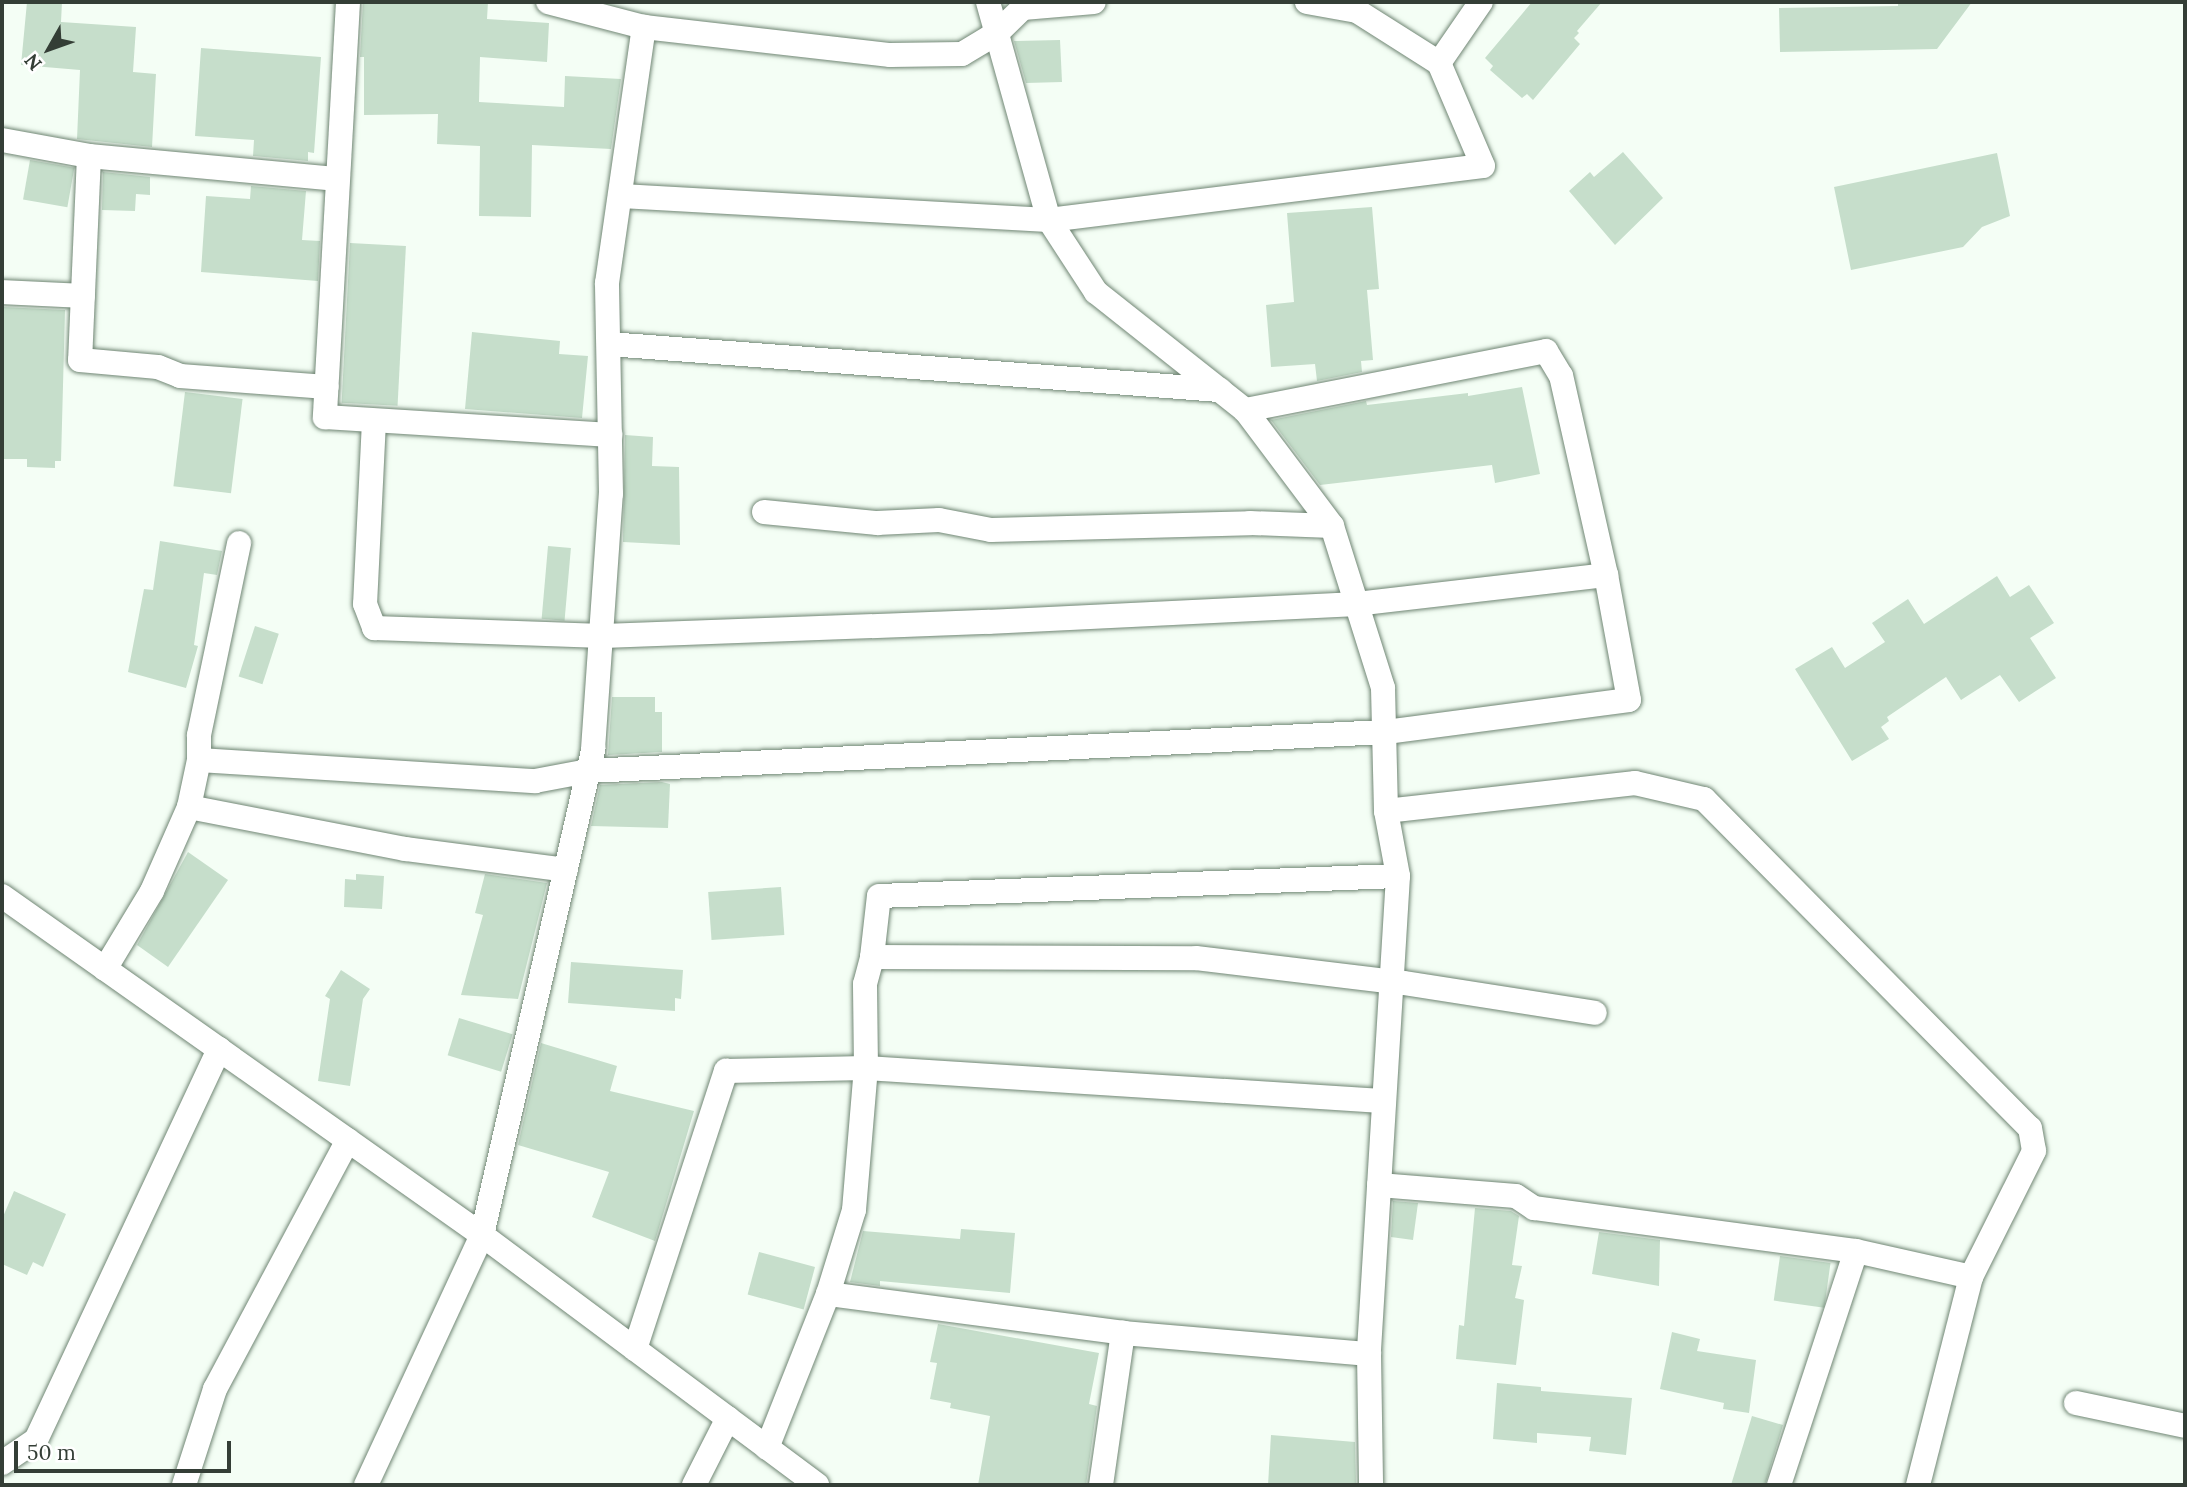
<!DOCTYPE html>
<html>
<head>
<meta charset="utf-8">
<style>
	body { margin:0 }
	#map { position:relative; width:2187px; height:1487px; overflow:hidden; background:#f4fef5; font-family:Lora,serif }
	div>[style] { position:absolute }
	.building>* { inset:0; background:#c6decb; transform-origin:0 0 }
	.roads { filter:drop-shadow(0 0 2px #708674) drop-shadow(0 0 2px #708674) }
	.minor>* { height:24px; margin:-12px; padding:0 12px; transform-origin:12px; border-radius:12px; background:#fff }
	span { translate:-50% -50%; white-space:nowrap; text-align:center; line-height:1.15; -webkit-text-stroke:7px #fff; paint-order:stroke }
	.frame { position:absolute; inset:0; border:4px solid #343e36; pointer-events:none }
	.north { position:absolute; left:14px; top:14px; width:70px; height:70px; -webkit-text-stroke:5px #fff; paint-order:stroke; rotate:230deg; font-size:19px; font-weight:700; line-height:28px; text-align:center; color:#343e36 }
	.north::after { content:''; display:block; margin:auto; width:24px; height:32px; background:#343e36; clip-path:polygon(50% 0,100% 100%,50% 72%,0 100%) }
	.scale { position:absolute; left:14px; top:1441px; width:217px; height:32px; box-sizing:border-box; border:4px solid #343e36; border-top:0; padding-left:9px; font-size:21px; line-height:24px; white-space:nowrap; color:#343e36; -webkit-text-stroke:5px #fff; paint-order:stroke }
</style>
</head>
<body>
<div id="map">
	<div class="building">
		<i style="clip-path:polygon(27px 2px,62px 2px,61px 22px,136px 27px,133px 72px,156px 74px,152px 147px,77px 139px,80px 70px,21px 65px)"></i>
		<i style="clip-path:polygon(363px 2px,488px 2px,487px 19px,549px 23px,547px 62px,480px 57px,479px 102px,564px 107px,565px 76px,621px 79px,611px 149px,532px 145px,531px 217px,479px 216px,480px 146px,437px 144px,438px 114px,364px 115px,364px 57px,360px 57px)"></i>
		<i style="clip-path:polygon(1532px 2px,1602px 2px,1577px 31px,1579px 33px,1574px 38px,1580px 44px,1533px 100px,1527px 94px,1522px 98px,1490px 70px,1493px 66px,1485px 58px)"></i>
		<i style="clip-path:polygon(1898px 2px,1972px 2px,1937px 49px,1780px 52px,1779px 8px,1898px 6px)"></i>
		<i style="clip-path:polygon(1060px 40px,1062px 82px,1026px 83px,1014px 41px)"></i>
		<i style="clip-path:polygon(201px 48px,321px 57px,314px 153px,308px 152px,308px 161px,253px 156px,254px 140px,195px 136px)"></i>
		<i style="clip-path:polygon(1623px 152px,1663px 198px,1615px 245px,1569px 191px,1590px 172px,1594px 177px)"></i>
		<i style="clip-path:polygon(1997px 153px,2010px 216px,1982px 227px,1963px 247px,1851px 270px,1834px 187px)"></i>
		<i style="left:30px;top:160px;width:45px;height:40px;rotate:10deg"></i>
		<i style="clip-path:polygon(103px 172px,150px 177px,150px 195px,136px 194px,135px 211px,102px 210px)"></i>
		<i style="clip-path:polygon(251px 186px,306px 191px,302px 240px,320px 241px,318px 281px,201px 272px,206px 196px,250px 199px)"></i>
		<i style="clip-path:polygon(1372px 207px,1379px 289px,1367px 290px,1373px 360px,1361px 361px,1362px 372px,1317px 381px,1315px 364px,1271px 367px,1266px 305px,1294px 302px,1287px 213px)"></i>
		<i style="left:350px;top:243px;width:56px;height:160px;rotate:3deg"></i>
		<i style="clip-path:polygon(2px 307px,65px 310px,61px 461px,55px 461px,55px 468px,27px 467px,27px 459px,2px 459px)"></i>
		<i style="clip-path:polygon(472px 332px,560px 341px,559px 354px,588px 356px,582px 418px,465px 409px)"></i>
		<i style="clip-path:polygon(1522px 387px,1540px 474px,1495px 483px,1492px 465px,1320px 485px,1271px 420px,1366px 401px,1367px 405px,1468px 393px,1468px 396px)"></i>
		<i style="left:185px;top:392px;width:58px;height:95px;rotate:7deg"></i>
		<i style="clip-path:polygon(625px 435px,653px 437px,652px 466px,679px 467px,680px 545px,623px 542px)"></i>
		<i style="clip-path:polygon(160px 541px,222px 551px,217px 575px,204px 573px,194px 645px,198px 646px,186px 688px,128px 672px,144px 589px,153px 590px)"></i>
		<i style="left:548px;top:546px;width:23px;height:73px;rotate:5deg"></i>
		<i style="clip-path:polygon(1997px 576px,2010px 597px,2029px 585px,2054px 623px,2030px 638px,2056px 678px,2019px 702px,2000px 675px,1961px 700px,1946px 677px,1887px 717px,1889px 721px,1881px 727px,1889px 739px,1852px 761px,1795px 669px,1832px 647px,1845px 668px,1885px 642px,1872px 623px,1908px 599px,1924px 624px)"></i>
		<i style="left:255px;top:626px;width:25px;height:53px;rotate:18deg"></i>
		<i style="clip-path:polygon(612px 697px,655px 697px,655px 712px,662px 712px,662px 752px,608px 755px)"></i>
		<i style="clip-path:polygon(662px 782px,670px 784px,668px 828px,591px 826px,600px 785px)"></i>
		<i style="clip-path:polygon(188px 852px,228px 880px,168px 967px,137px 945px)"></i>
		<i style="clip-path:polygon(356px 874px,384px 876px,382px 909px,344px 907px,345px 879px,356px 880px)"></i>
		<i style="clip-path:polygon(485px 874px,547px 883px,518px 999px,461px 995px,483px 915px,475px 913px)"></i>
		<i style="left:781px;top:887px;width:48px;height:73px;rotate:86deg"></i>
		<i style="clip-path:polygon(571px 962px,683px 970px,681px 999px,675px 998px,675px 1011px,568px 1003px)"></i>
		<i style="clip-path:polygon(341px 970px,370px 989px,363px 999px,350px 1086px,318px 1081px,330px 999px,325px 996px)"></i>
		<i style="left:459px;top:1018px;width:56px;height:39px;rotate:17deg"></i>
		<i style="clip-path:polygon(541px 1043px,617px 1066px,610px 1091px,694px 1111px,655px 1241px,592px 1217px,609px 1172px,518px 1145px)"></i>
		<i style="clip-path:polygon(14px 1191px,66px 1214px,43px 1267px,33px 1262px,27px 1275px,2px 1264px,2px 1219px)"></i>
		<i style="clip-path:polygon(1393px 1201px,1418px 1203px,1413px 1240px,1391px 1237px)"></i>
		<i style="clip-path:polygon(1475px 1208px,1511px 1211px,1519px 1216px,1512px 1265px,1522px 1266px,1515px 1298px,1524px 1300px,1516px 1365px,1456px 1359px,1459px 1325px,1464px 1326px)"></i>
		<i style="clip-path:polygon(961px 1229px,1015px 1233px,1010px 1293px,880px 1281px,880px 1286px,850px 1282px,863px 1231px,960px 1239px)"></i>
		<i style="clip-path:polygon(1599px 1232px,1660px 1240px,1659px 1286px,1592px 1274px)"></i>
		<i style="left:759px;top:1252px;width:58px;height:44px;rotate:15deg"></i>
		<i style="left:1780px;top:1256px;width:51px;height:45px;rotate:8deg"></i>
		<i style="clip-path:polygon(938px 1324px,1099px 1353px,1089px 1404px,1097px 1406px,1086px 1485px,978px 1485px,990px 1416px,950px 1408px,951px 1403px,930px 1399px,937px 1363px,930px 1362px)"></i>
		<i style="clip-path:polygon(1672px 1332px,1700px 1339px,1697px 1351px,1756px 1360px,1749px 1413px,1723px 1409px,1724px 1403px,1660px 1389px)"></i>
		<i style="clip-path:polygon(1497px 1383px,1541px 1387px,1541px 1391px,1632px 1398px,1626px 1455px,1589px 1451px,1591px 1437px,1537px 1433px,1537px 1443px,1493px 1439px)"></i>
		<i style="clip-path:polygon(1752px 1416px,1783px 1425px,1765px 1485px,1731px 1485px)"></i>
		<i style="clip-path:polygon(1271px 1435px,1355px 1442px,1356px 1485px,1268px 1485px)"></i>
	</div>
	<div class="roads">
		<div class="minor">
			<i style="left:348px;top:2px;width:416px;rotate:93.2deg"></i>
			<i style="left:325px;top:417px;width:286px;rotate:3.6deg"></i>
			<i style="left:988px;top:2px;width:226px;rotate:74.4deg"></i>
			<i style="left:1049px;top:220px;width:437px;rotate:-7.1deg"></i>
			<i style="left:1483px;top:166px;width:112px;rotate:-113.1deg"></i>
			<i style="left:1439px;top:63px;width:97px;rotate:-147.6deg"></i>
			<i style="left:1357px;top:11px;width:51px;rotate:-169.8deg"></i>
			<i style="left:644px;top:27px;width:248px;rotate:6.5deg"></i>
			<i style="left:890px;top:55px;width:72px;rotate:-0.8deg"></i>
			<i style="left:962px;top:54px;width:41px;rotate:-31deg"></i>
			<i style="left:997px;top:33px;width:36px;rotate:-44deg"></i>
			<i style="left:1023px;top:8px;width:71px;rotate:-4.8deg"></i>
			<i style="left:1439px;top:63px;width:74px;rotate:-55.5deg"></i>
			<i style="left:2px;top:140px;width:88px;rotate:10.4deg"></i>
			<i style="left:89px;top:156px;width:250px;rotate:5.3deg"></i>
			<i style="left:89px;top:156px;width:204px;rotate:92.5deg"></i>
			<i style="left:80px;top:360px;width:78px;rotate:5.1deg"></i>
			<i style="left:158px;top:367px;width:24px;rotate:22deg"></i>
			<i style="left:180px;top:376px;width:147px;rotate:4.3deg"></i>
			<i style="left:620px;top:196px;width:430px;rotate:3.2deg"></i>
			<i style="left:1049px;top:220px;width:86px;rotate:56.9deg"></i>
			<i style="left:1096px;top:292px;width:190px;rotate:38.4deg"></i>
			<i style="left:1245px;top:410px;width:145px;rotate:53.1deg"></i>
			<i style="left:1332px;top:526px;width:170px;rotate:72.5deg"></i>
			<i style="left:1383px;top:688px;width:123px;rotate:88.6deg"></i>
			<i style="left:1386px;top:811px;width:66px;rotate:79.5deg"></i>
			<i style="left:1398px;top:876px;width:479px;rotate:93.5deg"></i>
			<i style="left:1369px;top:1354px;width:131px;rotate:89.1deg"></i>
			<i style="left:2px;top:292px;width:81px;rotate:2.8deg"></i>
			<i style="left:609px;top:344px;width:613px;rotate:4.31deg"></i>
			<i style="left:374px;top:421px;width:183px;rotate:92.8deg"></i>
			<i style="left:365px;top:604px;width:26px;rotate:69deg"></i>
			<i style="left:374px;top:628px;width:229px;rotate:2deg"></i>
			<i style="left:603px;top:636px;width:386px;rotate:-2.1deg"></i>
			<i style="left:989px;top:622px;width:367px;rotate:-2.8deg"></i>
			<i style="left:1356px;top:604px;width:252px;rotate:-6.6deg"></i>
			<i style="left:764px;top:512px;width:114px;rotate:5.6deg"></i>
			<i style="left:877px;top:523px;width:62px;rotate:-2.8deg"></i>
			<i style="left:939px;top:520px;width:53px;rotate:10.9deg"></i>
			<i style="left:991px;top:530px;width:259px;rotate:-1.5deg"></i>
			<i style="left:1250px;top:523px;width:82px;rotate:2.1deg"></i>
			<i style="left:199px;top:760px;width:337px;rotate:3.6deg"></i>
			<i style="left:535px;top:781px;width:54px;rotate:-10.7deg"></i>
			<i style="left:588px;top:771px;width:799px;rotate:-2.8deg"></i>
			<i style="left:1386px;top:732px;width:245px;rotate:-7.5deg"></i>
			<i style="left:1629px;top:700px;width:127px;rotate:-100.4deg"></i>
			<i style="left:1606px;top:575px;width:204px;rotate:-102.7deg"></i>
			<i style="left:1561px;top:376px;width:29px;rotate:-121deg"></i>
			<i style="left:1546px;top:351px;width:307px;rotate:168.9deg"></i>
			<i style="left:189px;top:807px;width:220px;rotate:11deg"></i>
			<i style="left:405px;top:849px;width:162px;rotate:7.4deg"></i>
			<i style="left:1386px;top:811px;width:251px;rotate:-6.4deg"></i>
			<i style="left:1635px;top:783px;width:71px;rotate:13.1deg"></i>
			<i style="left:1704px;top:799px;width:463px;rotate:45.3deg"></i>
			<i style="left:2030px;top:1128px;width:23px;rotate:80deg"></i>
			<i style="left:2034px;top:1151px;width:141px;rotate:116.6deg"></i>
			<i style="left:1971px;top:1277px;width:215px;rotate:104.3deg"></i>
			<i style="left:2px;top:896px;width:588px;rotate:35.23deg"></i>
			<i style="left:482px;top:1235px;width:418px;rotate:36.7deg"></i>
			<i style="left:872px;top:957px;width:324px;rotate:0.2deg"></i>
			<i style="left:1196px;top:958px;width:209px;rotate:6.9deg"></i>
			<i style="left:1404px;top:983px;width:193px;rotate:8.9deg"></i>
			<i style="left:105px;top:969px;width:91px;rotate:-58.9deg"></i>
			<i style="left:152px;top:891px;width:92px;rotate:-66.2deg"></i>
			<i style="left:189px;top:807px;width:48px;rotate:-78deg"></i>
			<i style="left:199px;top:760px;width:25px;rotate:-90deg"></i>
			<i style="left:199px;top:735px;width:196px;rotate:-78.2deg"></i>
			<i style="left:1379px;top:1185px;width:137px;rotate:4.6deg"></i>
			<i style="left:1516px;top:1196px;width:22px;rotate:34deg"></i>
			<i style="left:1534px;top:1208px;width:325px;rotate:7.6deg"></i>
			<i style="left:1856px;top:1251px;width:118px;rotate:12.7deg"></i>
			<i style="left:828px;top:1294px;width:88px;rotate:-72.8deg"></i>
			<i style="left:854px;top:1210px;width:143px;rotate:-85.2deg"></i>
			<i style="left:866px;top:1068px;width:84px;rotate:-90.7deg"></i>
			<i style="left:865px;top:984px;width:28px;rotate:-75deg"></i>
			<i style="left:872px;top:957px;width:61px;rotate:-83.5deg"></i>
			<i style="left:879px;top:896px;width:519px;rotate:-2.21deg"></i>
			<i style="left:635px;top:1349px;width:293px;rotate:-71.9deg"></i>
			<i style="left:726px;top:1071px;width:140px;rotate:-1.2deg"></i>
			<i style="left:866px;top:1068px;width:517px;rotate:3.66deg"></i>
			<i style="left:2076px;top:1403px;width:111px;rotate:11.9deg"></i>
			<i style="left:767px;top:1448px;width:166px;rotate:-68.4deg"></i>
			<i style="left:828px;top:1294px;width:298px;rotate:7.5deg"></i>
			<i style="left:1123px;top:1333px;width:247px;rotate:4.9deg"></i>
			<i style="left:2px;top:1463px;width:41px;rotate:-34.1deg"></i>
			<i style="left:36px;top:1440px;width:432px;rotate:-64.9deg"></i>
			<i style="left:184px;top:1485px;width:101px;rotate:-72.1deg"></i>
			<i style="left:215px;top:1389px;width:282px;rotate:-61.9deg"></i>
			<i style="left:366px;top:1485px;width:276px;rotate:-65.1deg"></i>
			<i style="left:482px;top:1235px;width:499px;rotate:-77.1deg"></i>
			<i style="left:593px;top:749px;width:256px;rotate:-86deg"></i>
			<i style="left:611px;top:494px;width:211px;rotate:-91.1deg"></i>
			<i style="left:607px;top:283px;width:259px;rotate:-81.8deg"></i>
			<i style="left:644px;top:27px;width:99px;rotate:-165.4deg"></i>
			<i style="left:694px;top:1485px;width:75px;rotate:-63.1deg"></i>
			<i style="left:1101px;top:1485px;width:154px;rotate:-81.8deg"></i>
			<i style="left:1779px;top:1485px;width:246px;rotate:-71.8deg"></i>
		</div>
	</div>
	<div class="frame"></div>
	<div class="north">N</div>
	<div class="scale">50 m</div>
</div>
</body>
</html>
